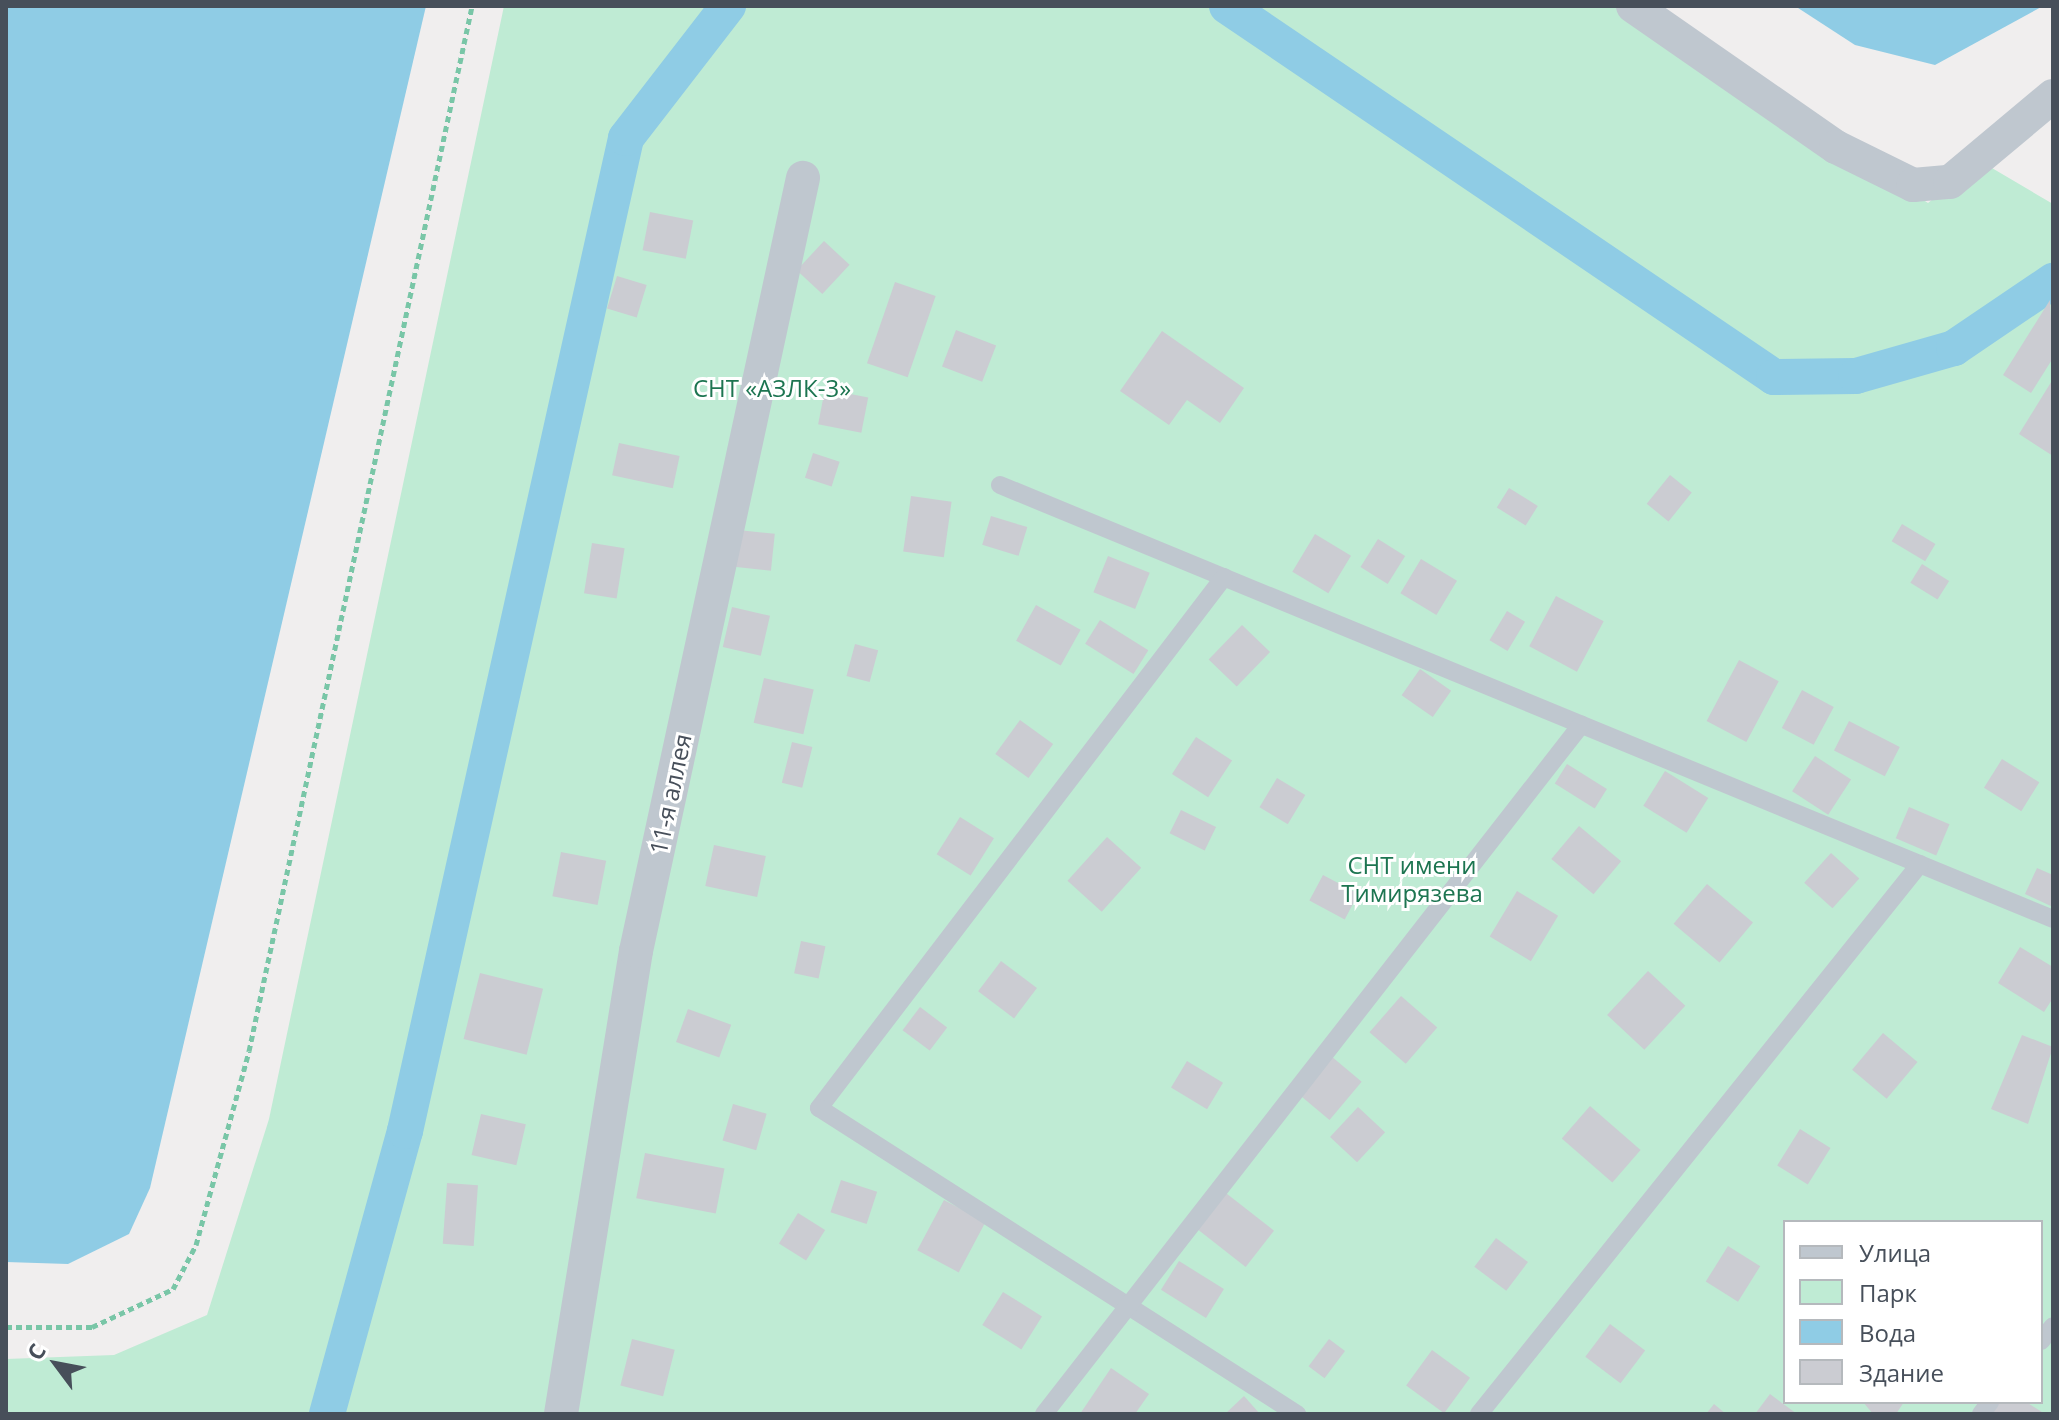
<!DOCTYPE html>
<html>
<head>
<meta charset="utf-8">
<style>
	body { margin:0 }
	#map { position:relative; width:2059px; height:1420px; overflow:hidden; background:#f0eeee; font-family:"Open Sans",sans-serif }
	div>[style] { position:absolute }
	.green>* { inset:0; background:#bfebd4 }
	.water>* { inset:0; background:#8fcce5 }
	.canal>* { height:36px; margin:-18px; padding:0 18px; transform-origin:18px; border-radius:18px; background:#8fcce5 }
	.building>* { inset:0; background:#cbccd2; transform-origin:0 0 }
	.path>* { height:5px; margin-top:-2.5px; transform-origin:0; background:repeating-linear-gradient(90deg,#79c6a7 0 6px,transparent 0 10px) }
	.lane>* { height:18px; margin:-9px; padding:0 9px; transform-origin:9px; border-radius:9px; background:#bfc7cf }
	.street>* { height:34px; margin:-17px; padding:0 17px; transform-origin:17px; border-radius:17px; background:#bfc7cf }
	span { translate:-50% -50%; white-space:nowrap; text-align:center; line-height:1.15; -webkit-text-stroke:6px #fff; paint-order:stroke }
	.park-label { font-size:24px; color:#1d7551 }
	.street-label { font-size:24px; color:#474f5a }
	.frame { position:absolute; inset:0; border:8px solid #474f5a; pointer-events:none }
	.legend { position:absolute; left:1783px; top:1220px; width:260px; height:184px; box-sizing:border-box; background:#fff; border:2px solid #b5b9bd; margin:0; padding:10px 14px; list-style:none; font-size:24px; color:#474f5a }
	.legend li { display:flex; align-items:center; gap:16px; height:40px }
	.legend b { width:40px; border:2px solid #b5b9bd }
	.north { position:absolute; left:16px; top:1324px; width:80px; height:80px; -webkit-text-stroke:6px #fff; paint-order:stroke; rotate:302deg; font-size:22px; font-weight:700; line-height:32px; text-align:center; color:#474f5a }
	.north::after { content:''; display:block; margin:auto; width:28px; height:36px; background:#474f5a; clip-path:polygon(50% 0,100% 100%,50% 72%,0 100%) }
</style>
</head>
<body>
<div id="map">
	<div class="green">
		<i style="clip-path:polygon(evenodd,504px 6px,1630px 6px,1928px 203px,1980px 161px,2053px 204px,2053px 1414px,6px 1414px,6px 1359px,114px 1355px,207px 1315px,269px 1119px,504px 6px,1785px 1222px,2041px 1222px,2041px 1402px,1785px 1402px,1785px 1222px)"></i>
	</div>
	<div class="water">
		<i style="clip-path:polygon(6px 6px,426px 6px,150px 1188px,129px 1234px,68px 1264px,6px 1262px)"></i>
		<i style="clip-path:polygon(1795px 6px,2043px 6px,1935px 65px,1855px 45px)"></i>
	</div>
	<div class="canal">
		<i style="left:1227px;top:6px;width:661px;rotate:34.15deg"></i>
		<i style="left:1774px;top:377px;width:82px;rotate:-0.7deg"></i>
		<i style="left:1856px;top:376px;width:102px;rotate:-15.9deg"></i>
		<i style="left:1954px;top:348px;width:120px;rotate:-34.1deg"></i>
		<i style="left:327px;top:1414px;width:294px;rotate:-74.6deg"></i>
		<i style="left:405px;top:1131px;width:1017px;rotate:-77.45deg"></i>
		<i style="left:626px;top:138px;width:167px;rotate:-52.3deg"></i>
	</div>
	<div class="building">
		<i style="left:650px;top:212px;width:44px;height:39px;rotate:11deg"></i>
		<i style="left:824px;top:241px;width:35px;height:40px;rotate:43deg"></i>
		<i style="left:617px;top:276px;width:31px;height:34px;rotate:17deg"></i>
		<i style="left:895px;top:282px;width:43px;height:86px;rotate:19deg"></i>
		<i style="clip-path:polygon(2050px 300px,2053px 358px,2031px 393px,2003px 375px)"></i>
		<i style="left:956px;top:330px;width:43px;height:39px;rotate:21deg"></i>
		<i style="clip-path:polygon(1162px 331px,1244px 388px,1220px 423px,1187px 400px,1169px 425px,1120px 391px)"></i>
		<i style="clip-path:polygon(2053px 379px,2053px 456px,2019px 434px)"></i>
		<i style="left:825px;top:389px;width:44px;height:36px;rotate:11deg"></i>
		<i style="left:619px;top:443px;width:62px;height:33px;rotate:12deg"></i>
		<i style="left:813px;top:453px;width:28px;height:26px;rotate:18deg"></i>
		<i style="left:1670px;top:475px;width:28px;height:37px;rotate:39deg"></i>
		<i style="left:1509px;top:488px;width:34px;height:23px;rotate:32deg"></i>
		<i style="left:911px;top:496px;width:41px;height:56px;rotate:8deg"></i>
		<i style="left:991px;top:516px;width:38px;height:30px;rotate:17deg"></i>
		<i style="left:1902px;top:524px;width:39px;height:20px;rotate:31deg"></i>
		<i style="left:738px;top:530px;width:37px;height:37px;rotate:6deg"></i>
		<i style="left:1315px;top:534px;width:42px;height:44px;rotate:31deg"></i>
		<i style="left:1378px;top:539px;width:32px;height:33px;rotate:32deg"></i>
		<i style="left:592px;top:543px;width:33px;height:51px;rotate:9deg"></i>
		<i style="left:1108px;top:556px;width:45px;height:39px;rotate:22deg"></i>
		<i style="left:1421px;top:559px;width:42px;height:40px;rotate:31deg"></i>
		<i style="left:1922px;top:564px;width:32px;height:22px;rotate:32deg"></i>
		<i style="left:1556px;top:596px;width:54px;height:57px;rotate:28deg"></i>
		<i style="left:1036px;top:605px;width:51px;height:41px;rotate:29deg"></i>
		<i style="left:732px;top:607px;width:39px;height:41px;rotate:13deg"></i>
		<i style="left:1507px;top:611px;width:21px;height:34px;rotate:31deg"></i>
		<i style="left:1100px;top:620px;width:57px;height:28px;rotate:32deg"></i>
		<i style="left:1242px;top:625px;width:39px;height:48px;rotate:44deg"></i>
		<i style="left:855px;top:644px;width:24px;height:33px;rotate:15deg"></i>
		<i style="left:1739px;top:660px;width:45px;height:69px;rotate:28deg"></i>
		<i style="left:1420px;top:669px;width:38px;height:32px;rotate:35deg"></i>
		<i style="left:764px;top:678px;width:51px;height:46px;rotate:13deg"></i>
		<i style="left:1802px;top:690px;width:36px;height:43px;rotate:28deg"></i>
		<i style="left:1020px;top:720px;width:41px;height:42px;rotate:36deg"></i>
		<i style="left:1849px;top:721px;width:57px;height:33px;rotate:27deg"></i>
		<i style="left:1196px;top:737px;width:43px;height:44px;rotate:33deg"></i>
		<i style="left:792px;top:742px;width:21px;height:42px;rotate:14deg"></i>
		<i style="left:1815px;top:756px;width:43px;height:42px;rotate:33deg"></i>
		<i style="left:2002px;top:759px;width:44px;height:34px;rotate:32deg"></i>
		<i style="left:1567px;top:764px;width:47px;height:23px;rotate:32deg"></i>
		<i style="left:1665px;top:771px;width:51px;height:41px;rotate:32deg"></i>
		<i style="left:1277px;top:778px;width:33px;height:34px;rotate:31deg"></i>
		<i style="left:1909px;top:807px;width:44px;height:34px;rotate:23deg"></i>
		<i style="left:1181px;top:810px;width:39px;height:26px;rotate:26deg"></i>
		<i style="left:960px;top:817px;width:40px;height:44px;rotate:32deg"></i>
		<i style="left:1579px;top:826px;width:55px;height:43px;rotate:40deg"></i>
		<i style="left:1107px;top:837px;width:46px;height:59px;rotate:42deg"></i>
		<i style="left:714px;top:845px;width:53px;height:42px;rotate:12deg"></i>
		<i style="left:561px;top:852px;width:46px;height:45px;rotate:11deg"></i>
		<i style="left:1831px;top:853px;width:38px;height:40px;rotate:42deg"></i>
		<i style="clip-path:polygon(2037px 868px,2053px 875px,2053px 907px,2025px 894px)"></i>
		<i style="left:1323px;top:875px;width:40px;height:29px;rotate:28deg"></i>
		<i style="left:1707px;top:884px;width:60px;height:52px;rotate:40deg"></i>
		<i style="left:1517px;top:891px;width:48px;height:53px;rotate:31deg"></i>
		<i style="left:801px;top:941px;width:25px;height:33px;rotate:12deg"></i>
		<i style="clip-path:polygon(2020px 947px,2053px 967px,2053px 998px,2044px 1012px,1998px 983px)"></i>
		<i style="left:1001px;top:961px;width:45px;height:38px;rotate:37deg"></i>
		<i style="left:1648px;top:971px;width:51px;height:60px;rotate:43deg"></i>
		<i style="left:480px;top:973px;width:65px;height:68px;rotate:14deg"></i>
		<i style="left:1401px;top:996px;width:48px;height:48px;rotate:41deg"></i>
		<i style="left:920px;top:1007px;width:34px;height:29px;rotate:37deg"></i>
		<i style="left:688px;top:1009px;width:46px;height:35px;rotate:20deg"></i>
		<i style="left:1883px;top:1033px;width:45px;height:48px;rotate:40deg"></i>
		<i style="clip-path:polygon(2022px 1035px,2053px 1047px,2028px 1124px,1991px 1109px)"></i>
		<i style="left:1331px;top:1056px;width:40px;height:50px;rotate:40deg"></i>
		<i style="left:1187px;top:1061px;width:42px;height:31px;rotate:31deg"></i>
		<i style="left:733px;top:1104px;width:35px;height:38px;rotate:16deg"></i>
		<i style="left:1590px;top:1106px;width:67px;height:43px;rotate:41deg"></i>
		<i style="left:1358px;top:1107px;width:37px;height:41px;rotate:43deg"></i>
		<i style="left:481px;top:1114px;width:46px;height:42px;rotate:13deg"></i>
		<i style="left:1800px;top:1129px;width:36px;height:43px;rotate:32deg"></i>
		<i style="left:645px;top:1153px;width:81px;height:46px;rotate:11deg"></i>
		<i style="left:841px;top:1180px;width:38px;height:34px;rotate:18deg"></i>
		<i style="left:447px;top:1183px;width:31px;height:61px;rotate:4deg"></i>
		<i style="left:1222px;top:1190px;width:66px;height:46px;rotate:38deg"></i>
		<i style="left:944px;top:1200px;width:47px;height:57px;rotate:28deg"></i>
		<i style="left:798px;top:1213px;width:32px;height:36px;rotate:32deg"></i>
		<i style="left:1496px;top:1238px;width:40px;height:36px;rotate:37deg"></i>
		<i style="left:1728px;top:1246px;width:38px;height:42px;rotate:32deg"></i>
		<i style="left:1179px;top:1261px;width:53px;height:34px;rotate:32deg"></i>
		<i style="left:1003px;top:1292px;width:46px;height:39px;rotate:32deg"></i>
		<i style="left:1610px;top:1324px;width:44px;height:41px;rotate:37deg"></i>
		<i style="left:632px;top:1339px;width:44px;height:48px;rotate:14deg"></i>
		<i style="left:1329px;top:1339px;width:20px;height:34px;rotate:37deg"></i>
		<i style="left:1432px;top:1350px;width:47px;height:44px;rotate:36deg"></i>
		<i style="clip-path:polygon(1111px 1368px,1149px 1394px,1135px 1414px,1080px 1414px)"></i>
		<i style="clip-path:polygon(1770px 1394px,1797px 1414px,1755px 1414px)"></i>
		<i style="clip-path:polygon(1244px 1396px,1260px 1414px,1225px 1414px)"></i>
		<i style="clip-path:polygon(1863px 1402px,1904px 1402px,1896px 1414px,1873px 1414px)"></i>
		<i style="clip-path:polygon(1996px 1402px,2026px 1402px,2042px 1412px,1989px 1414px)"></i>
		<i style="clip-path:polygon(1714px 1404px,1726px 1414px,1706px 1414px)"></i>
	</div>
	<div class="path">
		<i style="left:6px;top:1327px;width:86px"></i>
		<i style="left:92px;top:1327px;width:89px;rotate:-25.1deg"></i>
		<i style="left:173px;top:1289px;width:50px;rotate:-62.4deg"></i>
		<i style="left:196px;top:1245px;width:201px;rotate:-74.7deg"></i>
		<i style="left:249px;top:1051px;width:1069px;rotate:-77.95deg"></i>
	</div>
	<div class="lane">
		<i style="left:1000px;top:485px;width:1139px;rotate:22.4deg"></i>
		<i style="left:1224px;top:577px;width:668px;rotate:127.33deg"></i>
		<i style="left:819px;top:1108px;width:568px;rotate:32.63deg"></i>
		<i style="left:2041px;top:1341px;width:19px;rotate:-51deg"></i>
		<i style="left:1044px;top:1414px;width:874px;rotate:-52.07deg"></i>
		<i style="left:1479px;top:1414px;width:705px;rotate:-51.28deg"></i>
		<i style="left:1981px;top:1414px;width:15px;rotate:-53deg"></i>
	</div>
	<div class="street">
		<i style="left:1633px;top:6px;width:247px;rotate:34.8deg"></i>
		<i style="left:1836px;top:147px;width:86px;rotate:26.3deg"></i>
		<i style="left:1913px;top:185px;width:37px;rotate:-5deg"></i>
		<i style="left:1950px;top:182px;width:134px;rotate:-39.9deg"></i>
		<i style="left:561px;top:1414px;width:469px;rotate:-80.8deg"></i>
		<i style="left:636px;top:951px;width:791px;rotate:-77.81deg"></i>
	</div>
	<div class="park-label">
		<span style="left:772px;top:388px">СНТ «АЗЛК-3»</span>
		<span style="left:1412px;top:879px">СНТ имени<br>Тимирязева</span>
	</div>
	<div class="street-label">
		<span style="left:670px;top:794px;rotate:-78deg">11-я аллея</span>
	</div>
	<div class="frame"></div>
	<ul class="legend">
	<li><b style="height:10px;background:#bfc7cf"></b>Улица</li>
	<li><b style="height:22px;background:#bfebd4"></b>Парк</li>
	<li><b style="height:22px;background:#8fcce5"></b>Вода</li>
	<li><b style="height:22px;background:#cbccd2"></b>Здание</li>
	</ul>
	<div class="north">С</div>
</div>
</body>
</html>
